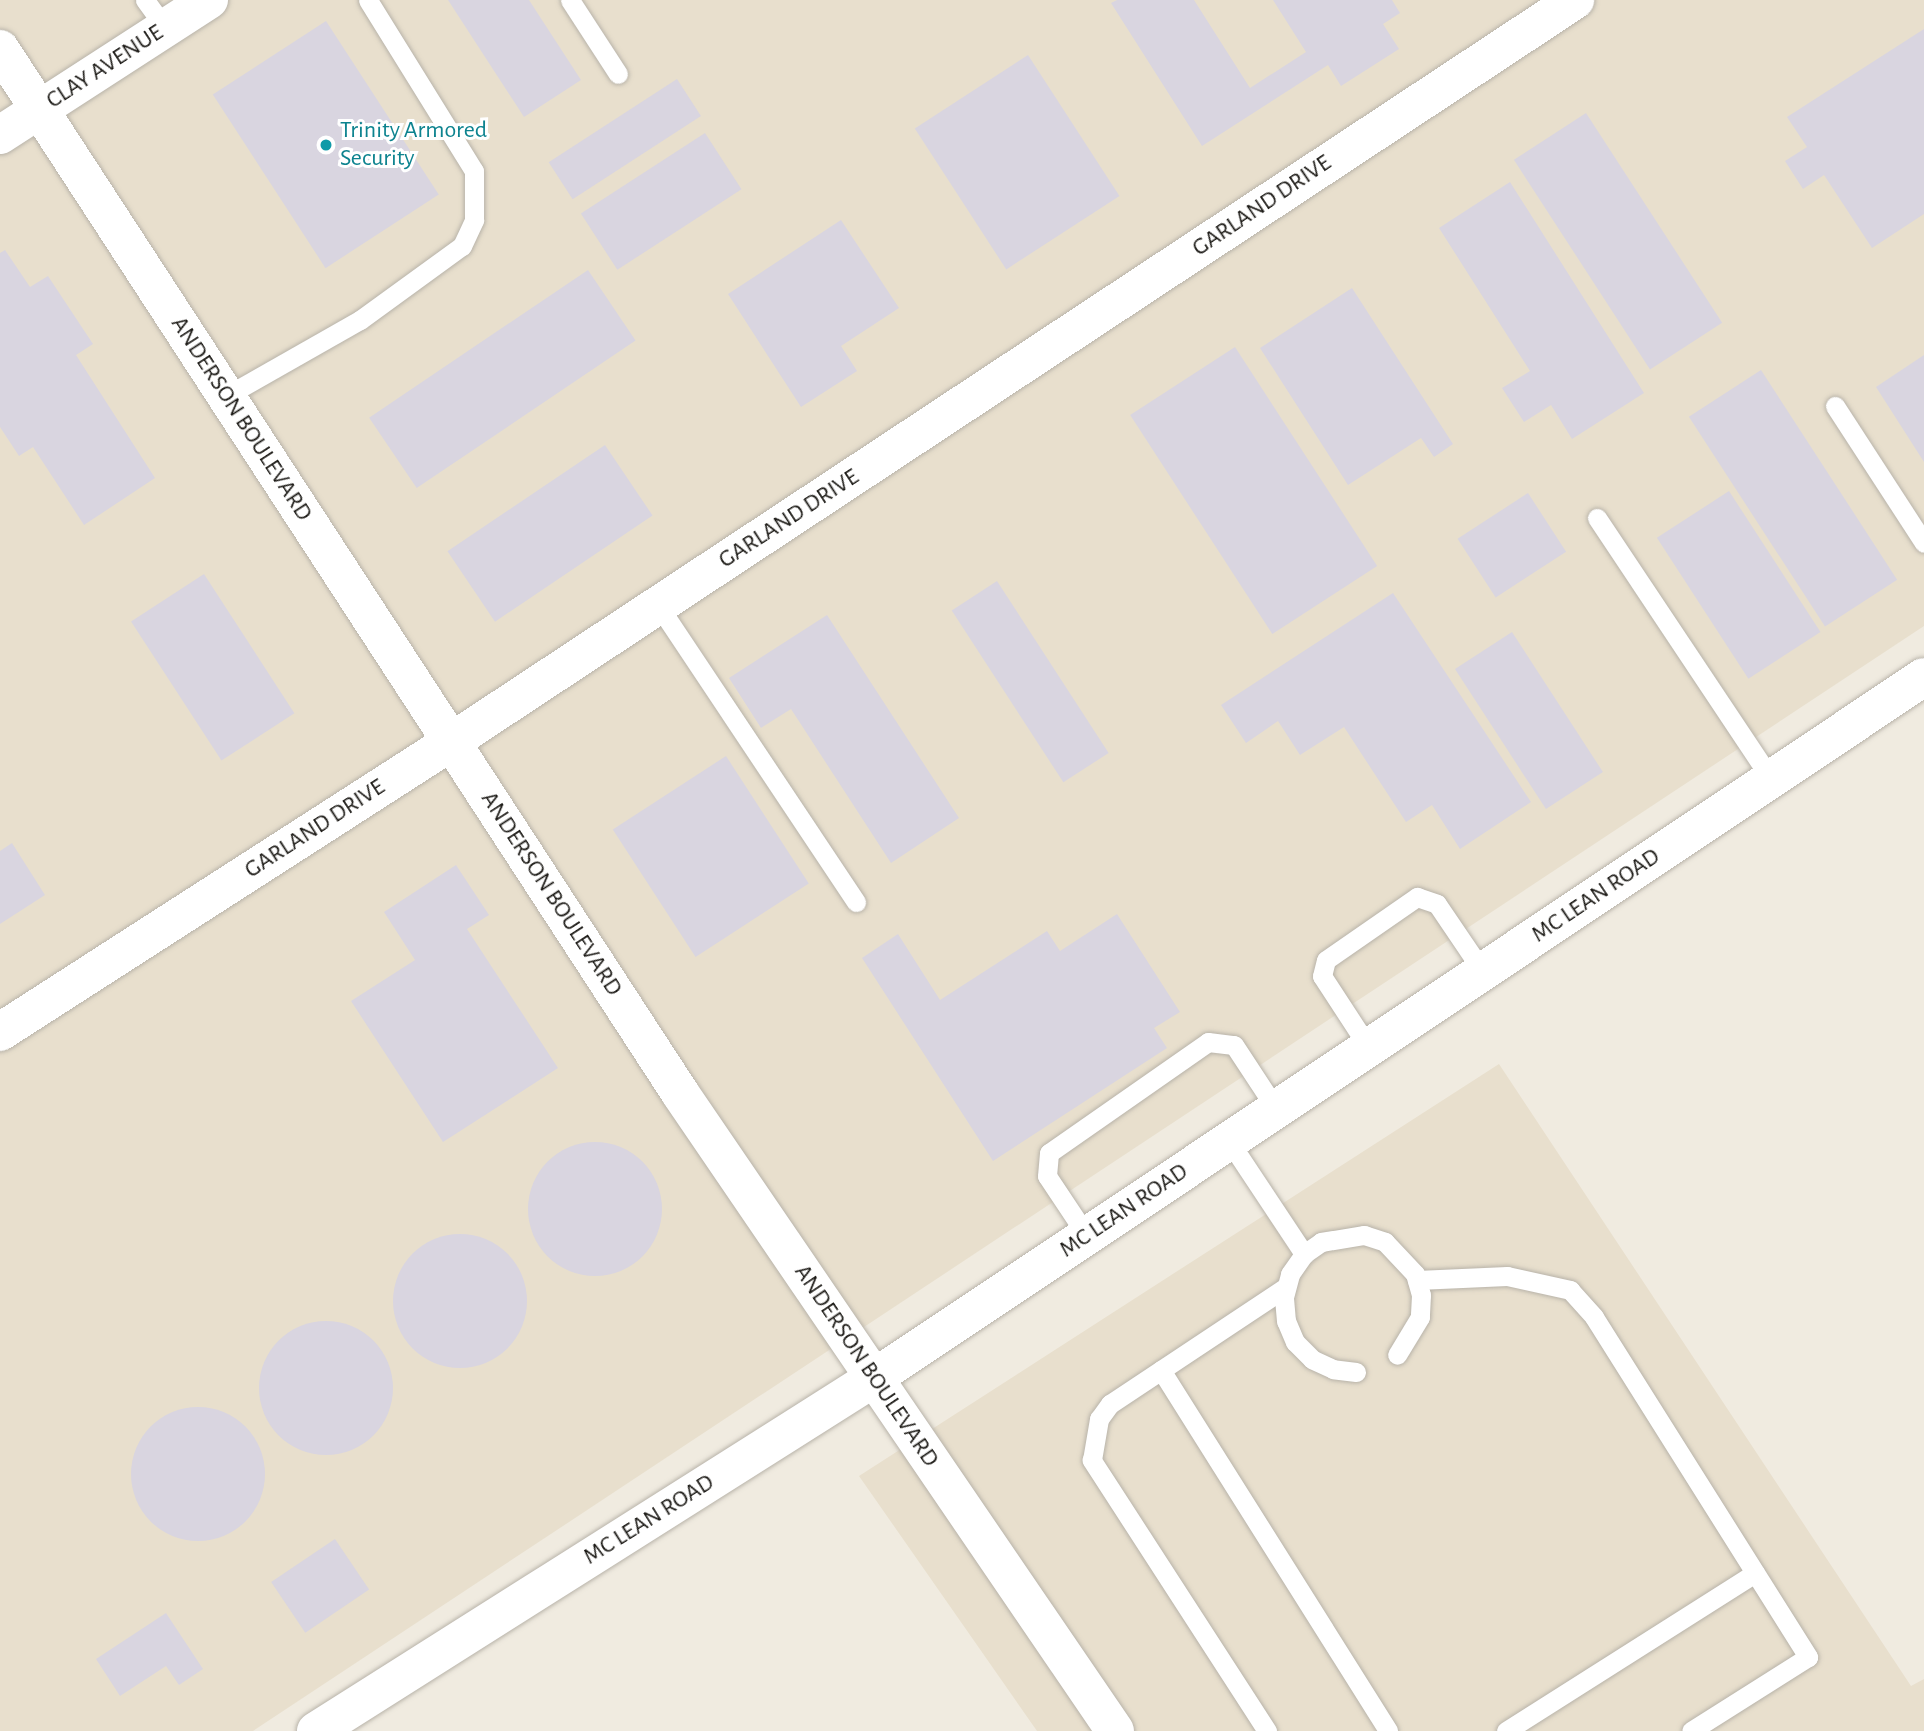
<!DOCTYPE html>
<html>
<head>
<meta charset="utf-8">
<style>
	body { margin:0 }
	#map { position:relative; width:1924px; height:1731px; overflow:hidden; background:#f0ebe0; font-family:"Alegreya Sans",sans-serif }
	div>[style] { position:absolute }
	.built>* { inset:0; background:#e8dfcd }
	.building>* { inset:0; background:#d9d5e0; transform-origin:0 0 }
	.round { border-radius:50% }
	.roads { filter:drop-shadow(0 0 2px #b8b3a9) drop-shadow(0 0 2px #b8b3a9) }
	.lane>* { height:19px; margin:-9.5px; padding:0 9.5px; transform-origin:9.5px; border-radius:9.5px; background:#fff }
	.street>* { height:38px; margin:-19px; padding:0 19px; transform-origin:19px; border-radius:19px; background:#fff }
	.secondary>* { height:38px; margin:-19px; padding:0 19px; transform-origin:19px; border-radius:19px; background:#fff }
	.dots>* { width:19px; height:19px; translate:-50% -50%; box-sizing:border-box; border:4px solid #fff; border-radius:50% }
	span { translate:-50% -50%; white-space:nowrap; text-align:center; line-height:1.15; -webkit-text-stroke:6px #fff; paint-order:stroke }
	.street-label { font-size:24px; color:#1c1a16 }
	.culture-label { font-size:24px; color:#0d838f }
	.left { translate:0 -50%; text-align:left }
</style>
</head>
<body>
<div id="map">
	<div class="built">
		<i style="clip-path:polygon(0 0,1924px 0,1924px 626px,253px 1731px,0 1731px)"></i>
		<i style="clip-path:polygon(1499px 1064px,1911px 1686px,1924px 1679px,1924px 1731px,1037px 1731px,859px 1476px)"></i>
	</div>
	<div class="building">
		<i style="clip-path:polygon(448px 0,529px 0,581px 80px,524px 117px)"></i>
		<i style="clip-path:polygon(1117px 0,1194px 0,1250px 88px,1306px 52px,1273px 0,1392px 0,1400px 13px,1383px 24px,1399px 49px,1341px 86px,1328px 65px,1202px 146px,1111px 3px)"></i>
		<i style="left:326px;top:21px;width:207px;height:135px;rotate:57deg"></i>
		<i style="clip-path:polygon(1924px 29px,1924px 214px,1872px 248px,1824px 175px,1803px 189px,1785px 161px,1807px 147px,1787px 117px)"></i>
		<i style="left:1028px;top:55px;width:168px;height:135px;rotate:57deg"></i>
		<i style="left:677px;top:79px;width:44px;height:153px;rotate:57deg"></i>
		<i style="left:1586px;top:113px;width:250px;height:86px;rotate:57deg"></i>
		<i style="left:705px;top:133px;width:67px;height:148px;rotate:57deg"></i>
		<i style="clip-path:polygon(1510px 182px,1644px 393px,1572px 439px,1551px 405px,1524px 422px,1502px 388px,1530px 371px,1439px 228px)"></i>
		<i style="clip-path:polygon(841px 220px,899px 308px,841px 346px,857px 371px,801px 407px,728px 294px)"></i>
		<i style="clip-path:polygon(5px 250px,30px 287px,48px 276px,93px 344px,76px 355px,155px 478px,84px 525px,33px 447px,19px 456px,0 427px,0 253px)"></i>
		<i style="left:588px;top:270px;width:85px;height:264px;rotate:56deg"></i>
		<i style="clip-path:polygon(1352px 288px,1453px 444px,1434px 457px,1421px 438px,1348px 485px,1260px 348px)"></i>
		<i style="left:1235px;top:347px;width:261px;height:125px;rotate:57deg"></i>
		<i style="clip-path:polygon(1924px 355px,1924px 462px,1876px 387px)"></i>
		<i style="left:1761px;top:370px;width:250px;height:86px;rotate:57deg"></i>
		<i style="left:605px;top:445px;width:85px;height:190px;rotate:56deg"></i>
		<i style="left:1729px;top:491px;width:168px;height:86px;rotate:57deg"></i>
		<i style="left:1528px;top:493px;width:70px;height:84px;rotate:57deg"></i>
		<i style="left:204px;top:574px;width:166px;height:87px;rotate:57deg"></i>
		<i style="left:997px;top:581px;width:205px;height:54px;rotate:57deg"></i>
		<i style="clip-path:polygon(1393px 593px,1531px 802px,1460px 849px,1432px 805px,1406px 822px,1344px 727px,1300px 755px,1278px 721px,1246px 743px,1221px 705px)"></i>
		<i style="clip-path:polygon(827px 615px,959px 818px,891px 863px,791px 709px,761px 728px,729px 678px)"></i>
		<i style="left:1512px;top:632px;width:167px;height:68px;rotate:57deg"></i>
		<i style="left:726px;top:756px;width:152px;height:135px;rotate:57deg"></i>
		<i style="clip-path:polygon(12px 843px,45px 895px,0 924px,0 851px)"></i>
		<i style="clip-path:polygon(456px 865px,489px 915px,467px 929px,558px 1068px,443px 1142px,351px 1001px,415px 960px,384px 912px)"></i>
		<i style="clip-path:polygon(1117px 914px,1180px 1012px,1154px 1028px,1167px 1048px,993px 1161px,862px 958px,898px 934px,940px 1000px,1047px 931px,1060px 951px)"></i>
		<i class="round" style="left:528px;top:1142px;width:134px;height:134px"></i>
		<i class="round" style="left:393px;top:1234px;width:134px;height:134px"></i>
		<i class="round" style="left:259px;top:1321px;width:134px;height:134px"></i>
		<i class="round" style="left:131px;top:1407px;width:134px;height:134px"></i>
		<i style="left:335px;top:1539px;width:61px;height:77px;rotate:56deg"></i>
		<i style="clip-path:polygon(166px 1613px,203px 1669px,179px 1685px,166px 1666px,120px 1696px,96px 1659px)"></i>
	</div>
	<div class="roads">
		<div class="lane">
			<i style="left:145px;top:0;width:34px;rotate:54deg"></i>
			<i style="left:570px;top:0;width:88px;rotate:57deg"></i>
			<i style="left:226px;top:396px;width:154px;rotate:-29.6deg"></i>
			<i style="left:360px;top:320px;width:126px;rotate:-36deg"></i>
			<i style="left:462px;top:246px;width:29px;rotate:-65deg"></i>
			<i style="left:474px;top:220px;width:49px;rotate:-90deg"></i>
			<i style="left:474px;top:171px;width:201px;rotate:-121.8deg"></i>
			<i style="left:1835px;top:406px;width:163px;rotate:57deg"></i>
			<i style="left:1597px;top:518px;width:314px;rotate:56.3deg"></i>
			<i style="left:658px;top:605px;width:357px;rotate:56.3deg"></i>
			<i style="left:1369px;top:1048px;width:86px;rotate:-123.1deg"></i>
			<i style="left:1322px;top:976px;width:16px;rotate:-76deg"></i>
			<i style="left:1326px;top:960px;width:111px;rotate:-34.7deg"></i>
			<i style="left:1417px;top:897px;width:21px;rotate:19deg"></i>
			<i style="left:1437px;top:904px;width:82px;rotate:55.9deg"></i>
			<i style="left:1229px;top:1141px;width:136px;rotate:56.4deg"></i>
			<i style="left:1087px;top:1236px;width:72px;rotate:-123.7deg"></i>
			<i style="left:1047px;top:1176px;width:23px;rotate:-85deg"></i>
			<i style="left:1049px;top:1153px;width:194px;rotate:-34.9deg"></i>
			<i style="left:1208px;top:1042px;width:26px;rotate:7deg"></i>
			<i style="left:1234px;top:1045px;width:77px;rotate:56.7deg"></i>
			<i style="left:1417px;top:1280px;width:90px;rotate:-2.5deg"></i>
			<i style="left:1507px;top:1276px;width:65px;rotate:12.5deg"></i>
			<i style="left:1570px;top:1290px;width:36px;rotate:48deg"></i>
			<i style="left:1594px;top:1317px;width:402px;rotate:57.8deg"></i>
			<i style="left:1808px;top:1657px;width:138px;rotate:147.7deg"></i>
			<i style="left:1161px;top:1370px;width:426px;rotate:57.8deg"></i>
			<i style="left:1356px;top:1372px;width:23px;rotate:-173deg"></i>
			<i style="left:1333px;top:1369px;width:23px;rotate:-155deg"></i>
			<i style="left:1312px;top:1359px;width:24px;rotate:-135deg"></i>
			<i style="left:1295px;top:1342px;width:23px;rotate:-113deg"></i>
			<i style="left:1286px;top:1321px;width:24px;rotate:-95deg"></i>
			<i style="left:1284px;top:1297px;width:24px;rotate:-75deg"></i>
			<i style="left:1290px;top:1274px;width:24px;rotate:-55deg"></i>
			<i style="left:1304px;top:1254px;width:21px;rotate:-35deg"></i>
			<i style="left:1321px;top:1242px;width:44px;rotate:-9.2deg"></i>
			<i style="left:1364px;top:1235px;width:22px;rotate:18deg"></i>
			<i style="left:1385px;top:1242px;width:44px;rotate:46.8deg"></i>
			<i style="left:1415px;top:1274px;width:22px;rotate:74deg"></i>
			<i style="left:1421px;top:1295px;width:22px;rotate:93deg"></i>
			<i style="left:1420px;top:1317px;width:44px;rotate:121.2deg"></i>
			<i style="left:1267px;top:1731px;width:323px;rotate:-122.9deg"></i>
			<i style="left:1092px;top:1460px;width:42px;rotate:-80.3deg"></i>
			<i style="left:1099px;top:1419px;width:19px;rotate:-54deg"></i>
			<i style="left:1110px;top:1404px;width:211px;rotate:-33.6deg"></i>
			<i style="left:1506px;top:1731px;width:295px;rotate:-32.4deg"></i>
		</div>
		<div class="street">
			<i style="left:0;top:135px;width:249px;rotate:-32.9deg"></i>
			<i style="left:0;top:1032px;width:536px;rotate:-32.74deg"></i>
			<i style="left:451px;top:742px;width:1347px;rotate:-33.43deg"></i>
		</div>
		<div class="secondary">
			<i style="left:0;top:49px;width:1246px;rotate:56.92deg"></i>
			<i style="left:680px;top:1093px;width:772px;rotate:55.71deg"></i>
			<i style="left:316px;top:1731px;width:660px;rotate:-32.32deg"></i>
			<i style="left:874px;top:1378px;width:1262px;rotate:-33.73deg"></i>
		</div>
	</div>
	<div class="dots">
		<i style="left:326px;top:145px;background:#0f9aa8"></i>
	</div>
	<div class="street-label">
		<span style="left:105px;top:67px;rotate:-33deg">CLAY AVENUE</span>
		<span style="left:1262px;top:206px;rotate:-34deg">GARLAND DRIVE</span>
		<span style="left:241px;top:419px;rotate:57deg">ANDERSON BOULEVARD</span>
		<span style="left:789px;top:519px;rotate:-33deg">GARLAND DRIVE</span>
		<span style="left:315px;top:829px;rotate:-33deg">GARLAND DRIVE</span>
		<span style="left:551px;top:894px;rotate:57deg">ANDERSON BOULEVARD</span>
		<span style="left:1596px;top:896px;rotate:-34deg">MC LEAN ROAD</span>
		<span style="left:1124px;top:1211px;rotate:-34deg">MC LEAN ROAD</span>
		<span style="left:866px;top:1366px;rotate:56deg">ANDERSON BOULEVARD</span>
		<span style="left:649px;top:1520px;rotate:-32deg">MC LEAN ROAD</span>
	</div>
	<div class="culture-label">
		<span class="left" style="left:340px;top:145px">Trinity Armored<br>Security</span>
	</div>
</div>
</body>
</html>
